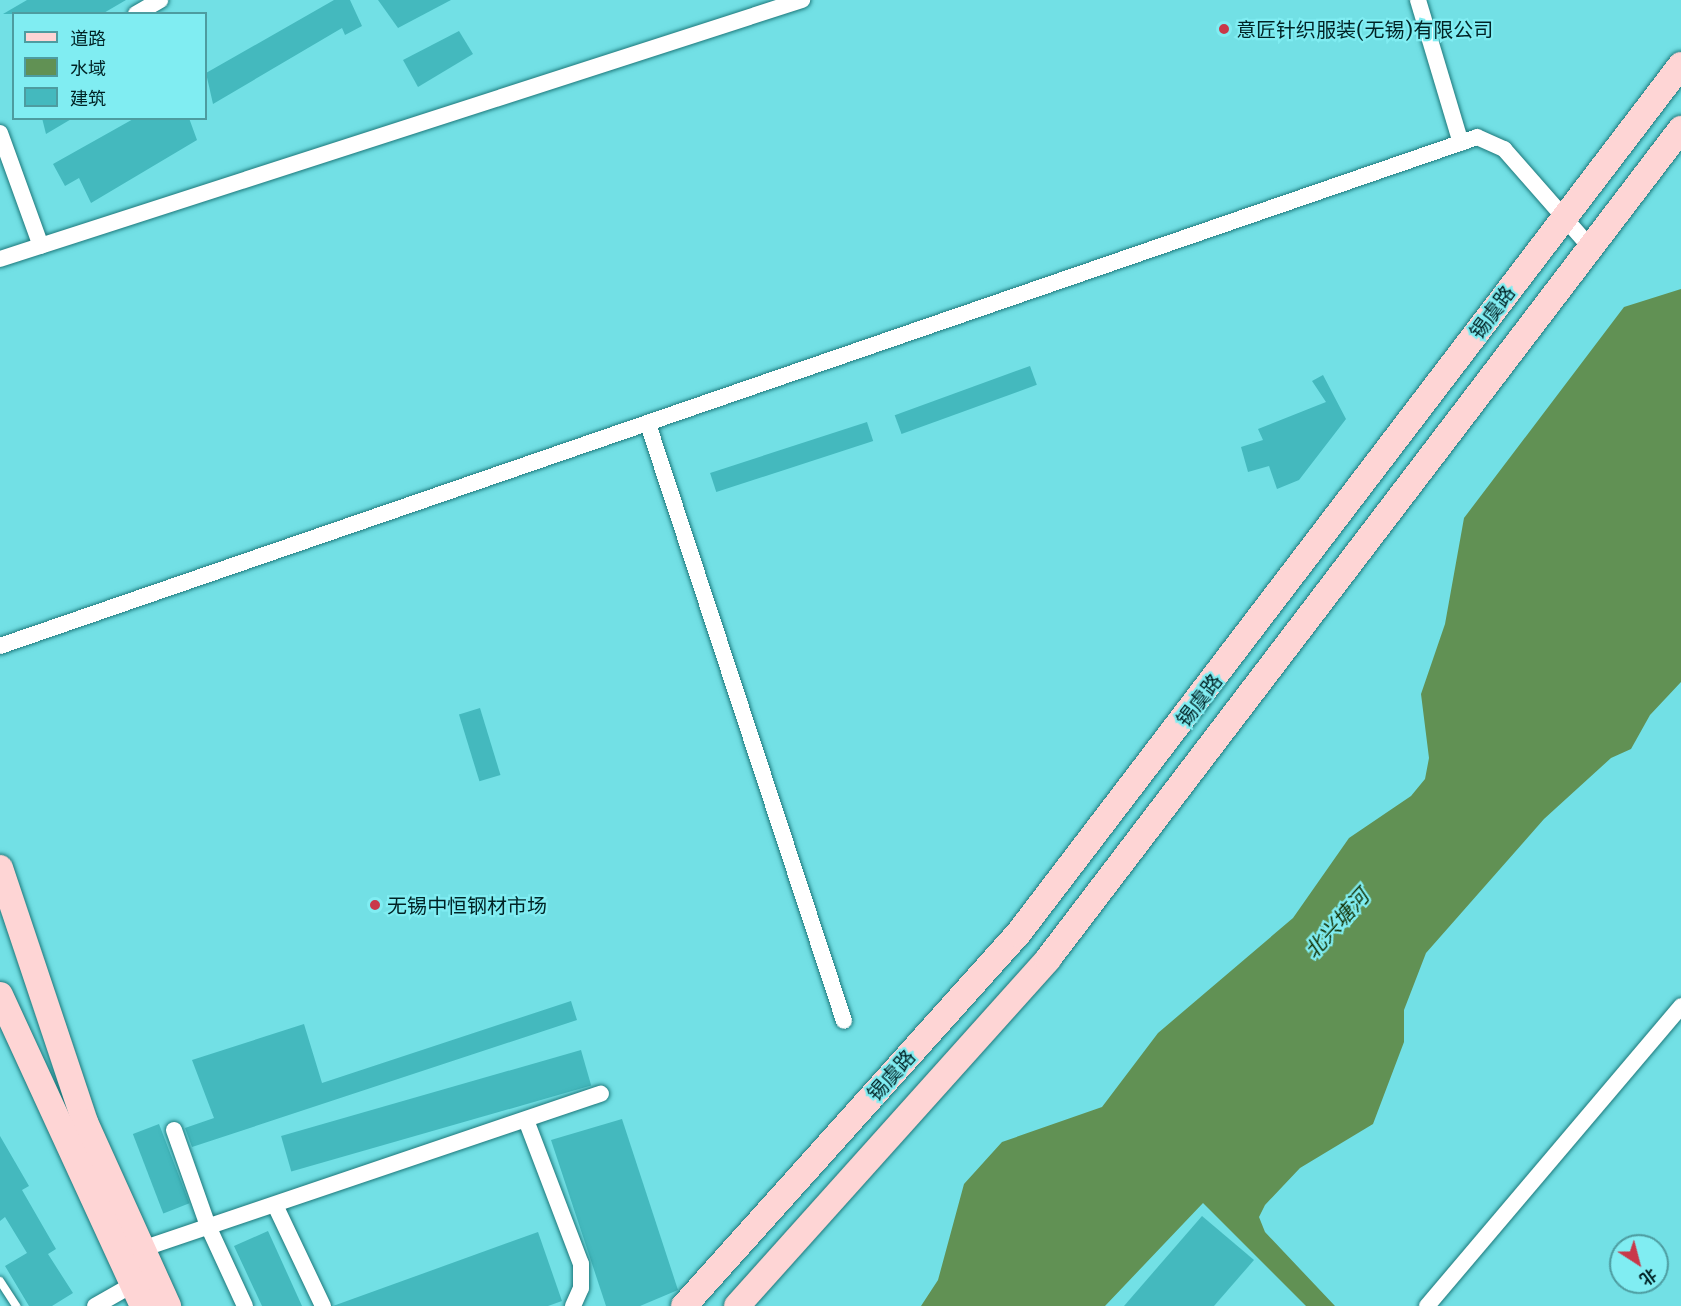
<!DOCTYPE html>
<html>
<head>
<meta charset="utf-8">
<style>
	body { margin:0 }
	#map { position:relative; width:1681px; height:1306px; overflow:hidden; background:#72e0e5; font-family:Merriweather,"Noto Sans SC",serif }
	div>[style] { position:absolute }
	.water>* { inset:0; background:#619154 }
	.building>* { inset:0; background:#44b9be; transform-origin:0 0 }
	.roads { filter:drop-shadow(0 0 2px #1d787b) drop-shadow(0 0 2px #1d787b) }
	.lane>* { height:8px; margin:-4px; padding:0 4px; transform-origin:4px; border-radius:4px; background:#fff }
	.street>* { height:16px; margin:-8px; padding:0 8px; transform-origin:8px; border-radius:8px; background:#fff }
	.primary>* { height:26px; margin:-13px; padding:0 13px; transform-origin:13px; border-radius:13px; background:#fed5d5 }
	.dots>* { width:16px; height:16px; translate:-50% -50%; box-sizing:border-box; border:3px solid #80edf2; border-radius:50% }
	span { translate:-50% -50%; white-space:nowrap; text-align:center; line-height:1.15; -webkit-text-stroke:4.5px #80edf2; paint-order:stroke }
	.poi-label { font-size:20px; color:#002325 }
	.left { translate:0 -50%; text-align:left }
	.street-label { font-size:20px; color:#002325 }
	.water-label { font-size:21px; color:#123307; font-style:italic }
	.legend { position:absolute; left:12px; top:12px; width:195px; height:108px; box-sizing:border-box; background:#80edf2; border:2px solid #4d9ca0; margin:0; padding:8px 10px; list-style:none; font-size:18px; color:#002325 }
	.legend li { display:flex; align-items:center; gap:12px; height:30px }
	.legend b { width:30px; border:2px solid #4d9ca0 }
	.north { position:absolute; left:1609px; top:1234px; width:60px; height:60px; box-sizing:border-box; background:#80edf2; border:2px solid #4d9ca0; border-radius:50%; rotate:144deg; font-size:16px; font-weight:700; line-height:24px; text-align:center; color:#002325 }
	.north::after { content:''; display:block; margin:auto; width:21px; height:27px; background:#c93849; clip-path:polygon(50% 0,100% 100%,50% 72%,0 100%) }
</style>
</head>
<body>
<div id="map">
	<div class="water">
		<i style="clip-path:polygon(1681px 289px,1681px 682px,1650px 715px,1631px 749px,1611px 758px,1544px 819px,1426px 953px,1404px 1010px,1404px 1042px,1373px 1124px,1300px 1168px,1265px 1205px,1259px 1217px,1265px 1232px,1335px 1306px,1306px 1306px,1203px 1203px,1105px 1306px,921px 1306px,938px 1280px,964px 1184px,1002px 1142px,1102px 1107px,1158px 1033px,1293px 918px,1349px 838px,1411px 796px,1425px 779px,1429px 758px,1421px 694px,1445px 624px,1464px 518px,1624px 307px)"></i>
	</div>
	<div class="building">
		<i style="clip-path:polygon(27px 0,126px 0,102px 14px,3px 14px)"></i>
		<i style="clip-path:polygon(334px 0,350px 0,362px 26px,345px 35px,342px 28px,213px 104px,206px 73px)"></i>
		<i style="clip-path:polygon(378px 0,451px 0,398px 28px)"></i>
		<i style="clip-path:polygon(459px 31px,473px 54px,418px 87px,403px 60px)"></i>
		<i style="clip-path:polygon(42px 118px,73px 118px,46px 134px)"></i>
		<i style="clip-path:polygon(135px 118px,189px 118px,197px 140px,91px 203px,79px 178px,65px 186px,53px 164px)"></i>
		<i style="left:1030px;top:366px;width:20px;height:144px;rotate:70deg"></i>
		<i style="clip-path:polygon(1323px 375px,1346px 419px,1299px 480px,1277px 489px,1269px 466px,1248px 472px,1241px 447px,1263px 440px,1258px 429px,1326px 402px,1312px 381px)"></i>
		<i style="left:867px;top:422px;width:20px;height:165px;rotate:72deg"></i>
		<i style="left:480px;top:708px;width:70px;height:22px;rotate:73deg"></i>
		<i style="clip-path:polygon(571px 1001px,577px 1020px,192px 1147px,185px 1128px,214px 1118px,192px 1060px,304px 1024px,322px 1083px)"></i>
		<i style="left:581px;top:1050px;width:37px;height:312px;rotate:74deg"></i>
		<i style="clip-path:polygon(622px 1119px,678px 1290px,640px 1306px,606px 1306px,551px 1140px)"></i>
		<i style="left:159px;top:1124px;width:85px;height:28px;rotate:69deg"></i>
		<i style="clip-path:polygon(0 1136px,29px 1186px,22px 1190px,56px 1249px,48px 1254px,73px 1293px,52px 1306px,29px 1306px,5px 1266px,27px 1253px,5px 1217px,0 1221px)"></i>
		<i style="clip-path:polygon(1202px 1216px,1254px 1260px,1214px 1306px,1124px 1306px)"></i>
		<i style="clip-path:polygon(268px 1231px,302px 1306px,262px 1306px,234px 1246px)"></i>
		<i style="clip-path:polygon(538px 1232px,562px 1301px,548px 1306px,333px 1306px)"></i>
	</div>
	<div class="roads">
		<div class="lane">
			<i style="left:0;top:1281px;width:30px;rotate:57deg"></i>
		</div>
		<div class="street">
			<i style="left:1418px;top:0;width:149px;rotate:73.3deg"></i>
			<i style="left:136px;top:14px;width:28px;rotate:-30deg"></i>
			<i style="left:0;top:133px;width:120px;rotate:70.1deg"></i>
			<i style="left:0;top:259px;width:843px;rotate:-17.9deg"></i>
			<i style="left:648px;top:424px;width:628px;rotate:71.82deg"></i>
			<i style="left:0;top:646px;width:1562px;rotate:-19.01deg"></i>
			<i style="left:1477px;top:137px;width:30px;rotate:24deg"></i>
			<i style="left:1504px;top:149px;width:130px;rotate:48.7deg"></i>
			<i style="left:526px;top:1120px;width:154px;rotate:69.1deg"></i>
			<i style="left:581px;top:1264px;width:24px;rotate:90deg"></i>
			<i style="left:581px;top:1288px;width:20px;rotate:114deg"></i>
			<i style="left:174px;top:1130px;width:102px;rotate:70.5deg"></i>
			<i style="left:208px;top:1226px;width:88px;rotate:65.2deg"></i>
			<i style="left:275px;top:1205px;width:112px;rotate:64.6deg"></i>
			<i style="left:133px;top:1252px;width:494px;rotate:-18.7deg"></i>
			<i style="left:95px;top:1306px;width:43px;rotate:-29.6deg"></i>
			<i style="left:1427px;top:1306px;width:393px;rotate:-49.7deg"></i>
		</div>
		<div class="primary">
			<i style="left:0;top:868px;width:268px;rotate:71.5deg"></i>
			<i style="left:85px;top:1122px;width:202px;rotate:65.7deg"></i>
			<i style="left:0;top:995px;width:342px;rotate:65.3deg"></i>
			<i style="left:684px;top:1306px;width:500px;rotate:-48.1deg"></i>
			<i style="left:1018px;top:934px;width:1093px;rotate:-52.66deg"></i>
			<i style="left:737px;top:1306px;width:466px;rotate:-48.1deg"></i>
			<i style="left:1048px;top:959px;width:1044px;rotate:-52.67deg"></i>
		</div>
	</div>
	<div class="dots">
		<i style="left:1224px;top:29px;background:#c93849"></i>
		<i style="left:375px;top:905px;background:#c93849"></i>
	</div>
	<div class="poi-label">
		<span class="left" style="left:1236px;top:29px">意匠针织服装(无锡)有限公司</span>
		<span class="left" style="left:387px;top:905px">无锡中恒钢材市场</span>
	</div>
	<div class="street-label">
		<span style="left:1492px;top:312px;rotate:-53deg">锡虞路</span>
		<span style="left:1199px;top:700px;rotate:-52deg">锡虞路</span>
		<span style="left:891px;top:1075px;rotate:-48deg">锡虞路</span>
	</div>
	<div class="water-label">
		<span style="left:1337px;top:924px;rotate:-48deg">北兴塘河</span>
	</div>
	<ul class="legend">
	<li><b style="height:8px;background:#fed5d5"></b>道路</li>
	<li><b style="height:16px;background:#619154"></b>水域</li>
	<li><b style="height:16px;background:#44b9be"></b>建筑</li>
	</ul>
	<div class="north">北</div>
</div>
</body>
</html>
